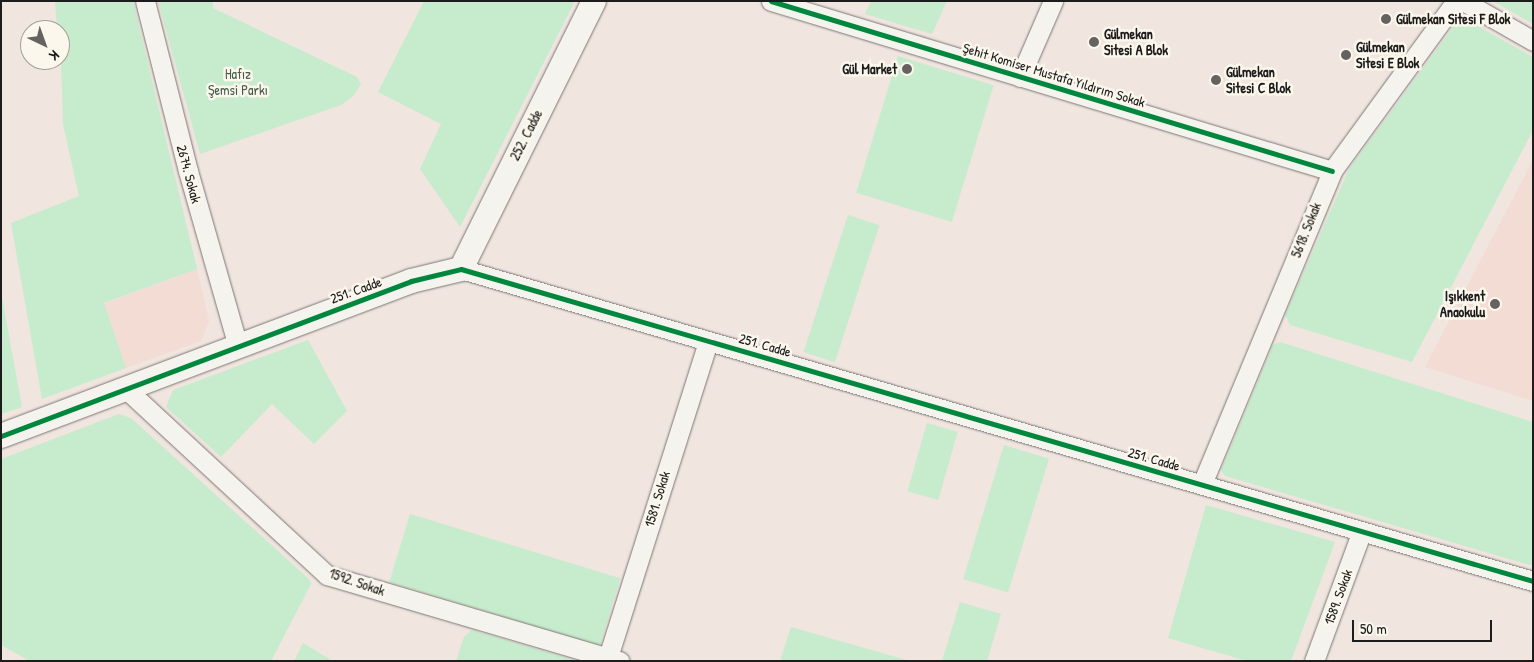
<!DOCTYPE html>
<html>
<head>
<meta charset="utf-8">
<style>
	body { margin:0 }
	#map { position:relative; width:1534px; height:662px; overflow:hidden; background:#f0e5df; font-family:"Patrick Hand",sans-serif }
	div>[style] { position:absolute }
	.built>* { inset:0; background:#f2dcd3 }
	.green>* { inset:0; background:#c7ebcd; transform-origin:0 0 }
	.roads { filter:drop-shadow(0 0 1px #7b7674) drop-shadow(0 0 1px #7b7674) }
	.minor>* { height:19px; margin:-9.5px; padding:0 9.5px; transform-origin:9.5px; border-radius:9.5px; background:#f5f3ee }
	.tertiary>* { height:24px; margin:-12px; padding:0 12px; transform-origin:12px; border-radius:12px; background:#f5f3ee }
	.cycleway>* { height:5px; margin:-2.5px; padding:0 2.5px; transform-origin:2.5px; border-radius:2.5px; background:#00873e }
	.dots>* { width:14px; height:14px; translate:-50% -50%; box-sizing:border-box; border:2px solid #fbf7ec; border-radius:50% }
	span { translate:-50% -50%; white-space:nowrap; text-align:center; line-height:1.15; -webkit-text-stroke:5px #fbf7ec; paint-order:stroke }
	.poi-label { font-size:14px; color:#1c1c1c; font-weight:700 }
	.left { translate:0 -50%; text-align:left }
	.right { translate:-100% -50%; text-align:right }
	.park-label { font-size:14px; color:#455c4d }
	.street-label { font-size:14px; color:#1c1c1c }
	.frame { position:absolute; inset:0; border:2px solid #1c1c1c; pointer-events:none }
	.north { position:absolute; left:20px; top:20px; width:50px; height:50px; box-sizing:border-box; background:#fbf7ec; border:1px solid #a29f99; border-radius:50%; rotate:138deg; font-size:14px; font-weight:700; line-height:20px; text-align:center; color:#1c1c1c }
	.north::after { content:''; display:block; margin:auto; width:18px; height:22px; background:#666260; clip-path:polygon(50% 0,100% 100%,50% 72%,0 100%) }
	.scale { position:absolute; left:1352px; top:620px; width:140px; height:22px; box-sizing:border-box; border:2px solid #1c1c1c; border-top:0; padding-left:6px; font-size:15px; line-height:18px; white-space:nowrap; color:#1c1c1c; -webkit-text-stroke:4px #fbf7ec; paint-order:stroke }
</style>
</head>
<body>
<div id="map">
	<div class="built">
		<i style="clip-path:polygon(1533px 160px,1533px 401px,1425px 367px)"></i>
		<i style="clip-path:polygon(197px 269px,209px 321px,201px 341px,126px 368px,104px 304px)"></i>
	</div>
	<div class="green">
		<i style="clip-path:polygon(55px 1px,133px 1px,197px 269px,104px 303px,126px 368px,42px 399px,11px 223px,79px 196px,63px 124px,60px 30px,57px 30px)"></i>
		<i style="clip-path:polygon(158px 1px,213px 1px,213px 8px,357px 77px,361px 84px,353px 96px,341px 105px,200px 154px)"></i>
		<i style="clip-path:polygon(424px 1px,575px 1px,460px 227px,420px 169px,441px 124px,378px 92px)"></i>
		<i style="clip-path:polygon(871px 1px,947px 1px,932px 34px,865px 14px)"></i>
		<i style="clip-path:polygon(1493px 1px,1533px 1px,1533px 24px)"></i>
		<i style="clip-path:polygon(1459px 19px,1465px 19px,1533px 57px,1533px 130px,1412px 362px,1290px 325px,1285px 315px,1349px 169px)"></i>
		<i style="left:898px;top:56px;width:100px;height:143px;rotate:17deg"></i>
		<i style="left:848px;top:215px;width:33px;height:144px;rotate:18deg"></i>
		<i style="clip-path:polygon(1px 292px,22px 407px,1px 414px)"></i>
		<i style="clip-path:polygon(308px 340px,347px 411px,314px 444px,272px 404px,221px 457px,166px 407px,173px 390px)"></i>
		<i style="clip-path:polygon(1280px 342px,1533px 422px,1533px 566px,1225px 476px,1221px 470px,1273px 345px)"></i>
		<i style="clip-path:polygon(119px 414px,131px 418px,310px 580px,311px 584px,271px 661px,30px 661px,1px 645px,1px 459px)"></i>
		<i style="left:927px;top:423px;width:32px;height:71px;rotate:16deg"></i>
		<i style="left:1004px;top:445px;width:47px;height:140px;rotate:17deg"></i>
		<i style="clip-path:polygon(1206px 505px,1335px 542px,1291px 661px,1247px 661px,1168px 638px)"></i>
		<i style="left:410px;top:514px;width:220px;height:71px;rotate:17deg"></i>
		<i style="clip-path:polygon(960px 602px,1001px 614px,987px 661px,942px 661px)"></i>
		<i style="clip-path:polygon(791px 627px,910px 661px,780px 661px)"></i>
		<i style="clip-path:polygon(472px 630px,578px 661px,456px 661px,464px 637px)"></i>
		<i style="clip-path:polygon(303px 643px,333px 661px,294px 661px)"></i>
	</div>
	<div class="roads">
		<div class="minor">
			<i style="left:145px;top:1px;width:175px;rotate:75.8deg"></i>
			<i style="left:188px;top:171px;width:182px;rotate:74.1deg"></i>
			<i style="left:771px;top:1px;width:586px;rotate:16.86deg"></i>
			<i style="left:1463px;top:1px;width:81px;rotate:29.7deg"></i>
			<i style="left:1020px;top:77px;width:83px;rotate:-66.5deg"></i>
			<i style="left:461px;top:269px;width:1116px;rotate:16.23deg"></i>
			<i style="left:126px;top:389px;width:274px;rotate:42.8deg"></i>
			<i style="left:327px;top:575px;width:305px;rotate:16.4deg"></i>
			<i style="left:1202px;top:484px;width:339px;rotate:-67.4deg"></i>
			<i style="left:1332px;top:171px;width:210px;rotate:-53.9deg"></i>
			<i style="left:608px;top:657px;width:331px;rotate:-72.4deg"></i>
			<i style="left:1314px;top:661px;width:136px;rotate:-69.8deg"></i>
		</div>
		<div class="tertiary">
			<i style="left:1px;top:436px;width:438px;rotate:-20.7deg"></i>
			<i style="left:411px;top:281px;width:51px;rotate:-13.5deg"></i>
			<i style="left:461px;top:269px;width:299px;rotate:-63.6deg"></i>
		</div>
	</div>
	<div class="cycleway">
		<i style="left:771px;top:1px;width:586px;rotate:16.86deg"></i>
		<i style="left:1px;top:436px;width:438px;rotate:-20.7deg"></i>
		<i style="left:411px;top:281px;width:51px;rotate:-13.5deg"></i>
		<i style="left:461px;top:269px;width:1116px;rotate:16.23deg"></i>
	</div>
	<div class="dots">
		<i style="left:1386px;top:19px;background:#666260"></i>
		<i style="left:1094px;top:42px;background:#666260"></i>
		<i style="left:1346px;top:55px;background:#666260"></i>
		<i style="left:907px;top:69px;background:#666260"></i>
		<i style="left:1216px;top:80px;background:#666260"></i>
		<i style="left:1495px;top:304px;background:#666260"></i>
	</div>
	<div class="poi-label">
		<span class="left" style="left:1396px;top:19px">Gülmekan Sitesi F Blok</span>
		<span class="left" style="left:1104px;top:42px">Gülmekan<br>Sitesi A Blok</span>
		<span class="left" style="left:1356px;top:55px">Gülmekan<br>Sitesi E Blok</span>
		<span class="right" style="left:897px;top:69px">Gül Market</span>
		<span class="left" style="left:1226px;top:80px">Gülmekan<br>Sitesi C Blok</span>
		<span class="right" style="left:1485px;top:304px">Işıkkent<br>Anaokulu</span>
	</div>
	<div class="park-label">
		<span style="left:238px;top:82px">Hafız<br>Şemsi Parkı</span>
	</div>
	<div class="street-label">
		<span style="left:1054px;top:75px;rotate:17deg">Şehit Komiser Mustafa Yıldırım Sokak</span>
		<span style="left:526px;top:135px;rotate:-63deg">252. Cadde</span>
		<span style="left:189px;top:174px;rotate:75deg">2674. Sokak</span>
		<span style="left:1306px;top:230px;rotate:-68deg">5618. Sokak</span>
		<span style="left:356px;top:290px;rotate:-20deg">251. Cadde</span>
		<span style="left:765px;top:345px;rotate:16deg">251. Cadde</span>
		<span style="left:1154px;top:459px;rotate:16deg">251. Cadde</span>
		<span style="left:657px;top:499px;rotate:-73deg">1581. Sokak</span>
		<span style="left:357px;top:582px;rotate:19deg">1592. Sokak</span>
		<span style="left:1338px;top:597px;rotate:-70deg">1589. Sokak</span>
	</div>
	<div class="frame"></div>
	<div class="north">K</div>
	<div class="scale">50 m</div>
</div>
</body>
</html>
